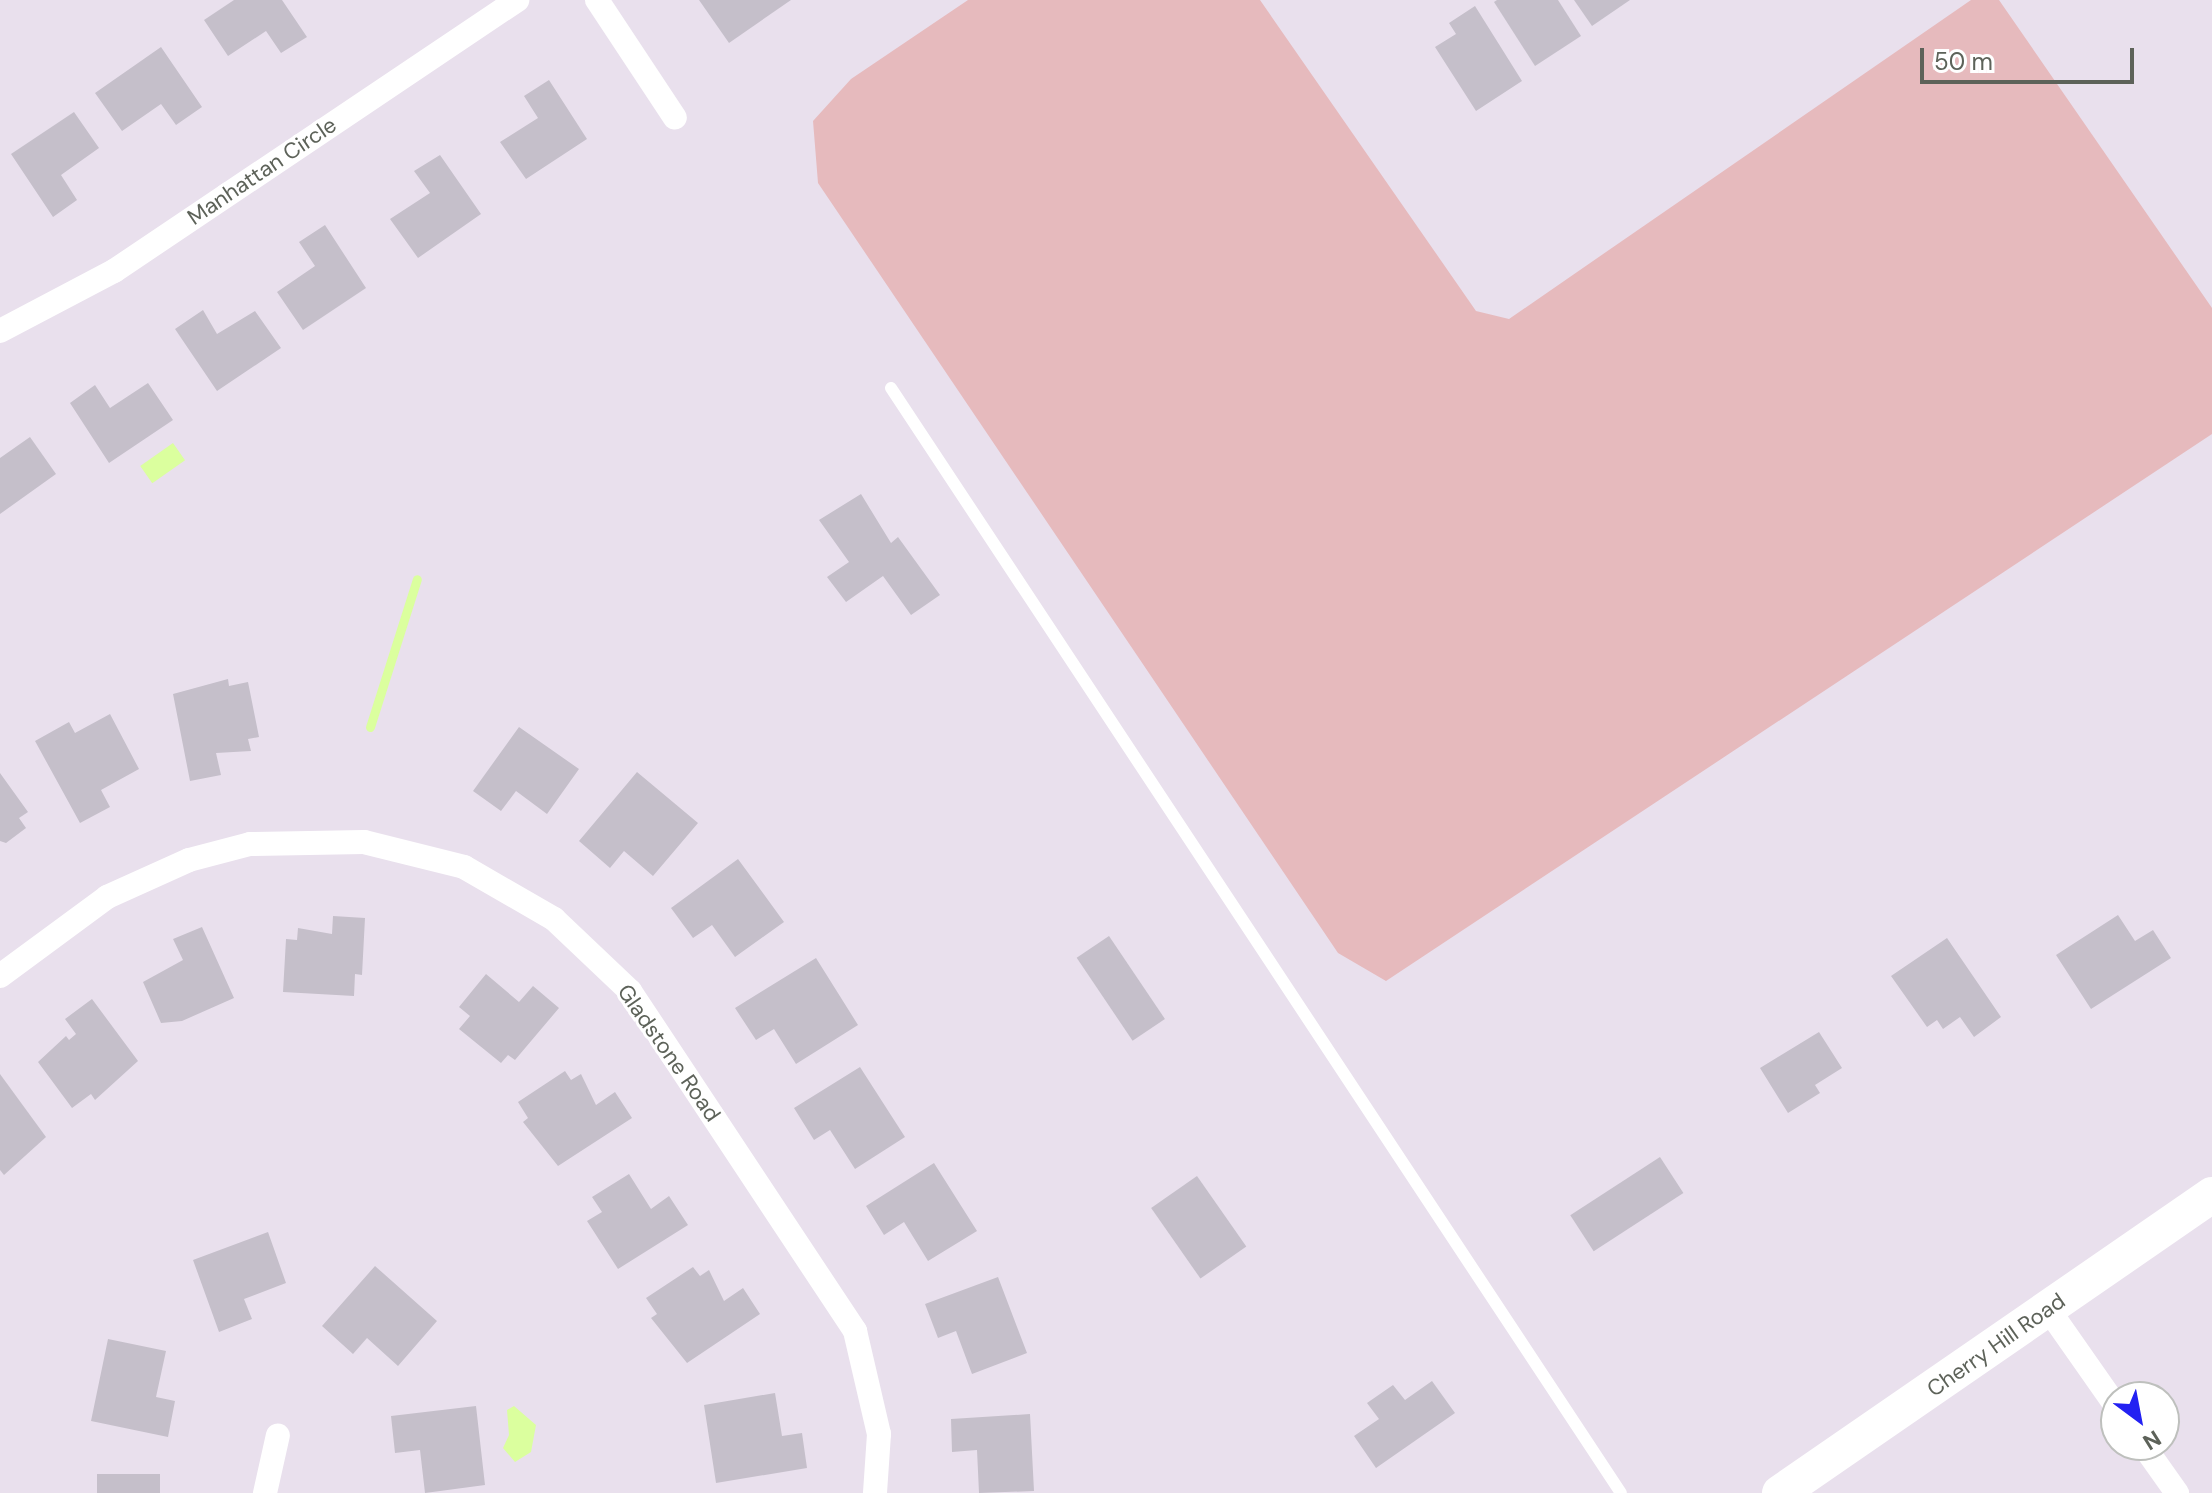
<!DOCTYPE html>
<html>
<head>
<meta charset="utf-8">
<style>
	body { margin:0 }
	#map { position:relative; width:2212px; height:1493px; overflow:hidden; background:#e9e0ed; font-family:"DM Sans",sans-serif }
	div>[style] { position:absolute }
	.green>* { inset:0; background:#e6babd }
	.water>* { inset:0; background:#dbff9e; transform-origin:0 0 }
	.stream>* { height:9px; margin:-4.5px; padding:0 4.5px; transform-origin:4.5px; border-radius:4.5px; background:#dbff9e }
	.building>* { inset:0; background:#c5bfca; transform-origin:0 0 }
	.service>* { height:12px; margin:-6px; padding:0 6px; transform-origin:6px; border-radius:6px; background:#fff }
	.minor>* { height:24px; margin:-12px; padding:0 12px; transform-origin:12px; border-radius:12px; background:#fff }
	.secondary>* { height:36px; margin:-18px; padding:0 18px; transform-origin:18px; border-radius:18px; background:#fff }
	span { translate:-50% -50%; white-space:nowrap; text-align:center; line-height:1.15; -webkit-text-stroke:6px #fff; paint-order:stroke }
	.street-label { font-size:22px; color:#5d6259 }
	.north { position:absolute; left:2100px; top:1381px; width:80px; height:80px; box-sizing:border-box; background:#fff; border:2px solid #bec0bd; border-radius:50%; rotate:148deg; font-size:22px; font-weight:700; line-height:32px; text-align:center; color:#5d6259 }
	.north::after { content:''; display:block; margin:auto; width:28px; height:36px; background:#2321f2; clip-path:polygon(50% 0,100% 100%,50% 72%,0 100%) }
	.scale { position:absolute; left:1920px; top:48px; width:214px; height:36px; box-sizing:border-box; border:4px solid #5d6259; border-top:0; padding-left:10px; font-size:24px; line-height:28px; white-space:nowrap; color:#5d6259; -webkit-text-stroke:6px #fff; paint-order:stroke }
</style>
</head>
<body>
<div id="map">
	<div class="green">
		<i style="clip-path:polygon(968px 0,1260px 0,1476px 311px,1509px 319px,1971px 0,1999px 0,2212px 308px,2212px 434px,1386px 981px,1338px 953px,818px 183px,813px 121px,851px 79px)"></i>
	</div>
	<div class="water">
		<i style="left:173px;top:443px;width:21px;height:40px;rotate:55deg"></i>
		<i style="clip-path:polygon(514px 1406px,536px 1425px,531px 1452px,515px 1462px,503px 1448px,509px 1435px,507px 1410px)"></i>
	</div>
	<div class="stream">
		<i style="left:370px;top:727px;width:155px;rotate:-72.4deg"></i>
	</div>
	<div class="building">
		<i style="clip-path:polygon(234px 0,282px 0,307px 37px,281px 53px,266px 31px,228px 56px,204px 20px)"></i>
		<i style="clip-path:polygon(699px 0,791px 0,729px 43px)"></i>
		<i style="clip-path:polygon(1497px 0,1558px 0,1581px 36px,1535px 66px,1494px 2px)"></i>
		<i style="clip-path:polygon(1574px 0,1630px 0,1592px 26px)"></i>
		<i style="clip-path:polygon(1475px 6px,1522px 81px,1476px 111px,1435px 47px,1456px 34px,1449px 23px)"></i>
		<i style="clip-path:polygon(161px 47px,202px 107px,176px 125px,161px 104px,122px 131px,95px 93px)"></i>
		<i style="clip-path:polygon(549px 80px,587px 139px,526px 179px,500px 142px,538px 118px,524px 96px)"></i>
		<i style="clip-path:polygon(74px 112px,99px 148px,61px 175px,77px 200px,53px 217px,11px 154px)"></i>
		<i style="clip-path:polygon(440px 155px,481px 214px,418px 258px,390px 219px,430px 193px,414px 171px)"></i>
		<i style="clip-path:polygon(325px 225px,366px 288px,303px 330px,277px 292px,315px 266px,299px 242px)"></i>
		<i style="clip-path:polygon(203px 310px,217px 334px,255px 311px,281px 348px,217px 391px,175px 329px)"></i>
		<i style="clip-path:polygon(148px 383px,173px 420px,109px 463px,70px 403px,95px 385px,110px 408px)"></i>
		<i style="clip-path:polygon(30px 437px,56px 474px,0 514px,0 458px)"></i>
		<i style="clip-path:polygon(861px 494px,891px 543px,898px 537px,940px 595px,911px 615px,883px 576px,846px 602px,827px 577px,849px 562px,819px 520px)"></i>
		<i style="clip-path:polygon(228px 679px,229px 686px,248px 682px,259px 737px,248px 739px,251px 751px,216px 753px,221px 775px,190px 781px,173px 694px)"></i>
		<i style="clip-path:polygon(110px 714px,139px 769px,101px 790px,110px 807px,80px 823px,35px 741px,69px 722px,75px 733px)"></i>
		<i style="clip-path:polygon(519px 727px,579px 769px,547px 814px,516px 791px,501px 811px,473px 791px)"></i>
		<i style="clip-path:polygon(637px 772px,698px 823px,653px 876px,624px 851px,610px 868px,579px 841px)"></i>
		<i style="clip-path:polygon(0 773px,28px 812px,19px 818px,26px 828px,6px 843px,0 841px)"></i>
		<i style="clip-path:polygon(738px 859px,784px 922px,735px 957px,712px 925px,693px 938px,671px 908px)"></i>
		<i style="clip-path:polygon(2118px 915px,2135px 941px,2153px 930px,2171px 958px,2091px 1009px,2056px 955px)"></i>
		<i style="clip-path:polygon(333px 916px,365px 918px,362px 975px,355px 974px,354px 996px,283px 992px,286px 939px,297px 940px,298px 928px,332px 934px)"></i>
		<i style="clip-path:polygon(202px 927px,234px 998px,182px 1021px,161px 1023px,143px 982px,183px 960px,173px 939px)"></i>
		<i style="left:1109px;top:936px;width:100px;height:39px;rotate:56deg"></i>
		<i style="clip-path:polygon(1947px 938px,2001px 1017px,1974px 1037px,1960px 1017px,1943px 1029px,1937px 1020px,1927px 1027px,1891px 976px)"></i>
		<i style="clip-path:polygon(816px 958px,858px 1025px,796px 1064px,774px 1029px,756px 1040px,735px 1008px)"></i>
		<i style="clip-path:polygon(486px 974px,519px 1002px,533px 986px,559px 1008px,515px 1060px,508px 1055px,501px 1063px,459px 1029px,470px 1016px,459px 1007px)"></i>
		<i style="clip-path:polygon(92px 999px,138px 1061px,95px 1100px,91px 1094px,72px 1108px,38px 1062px,66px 1036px,69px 1040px,76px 1034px,65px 1019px)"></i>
		<i style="clip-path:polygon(1819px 1032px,1842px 1068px,1815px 1085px,1820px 1093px,1788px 1113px,1760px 1068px)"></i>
		<i style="clip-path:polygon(860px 1067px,905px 1137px,855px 1169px,830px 1130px,814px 1140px,794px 1108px)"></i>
		<i style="clip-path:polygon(565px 1071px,571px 1080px,581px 1074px,596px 1105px,615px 1092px,632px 1118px,558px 1166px,523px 1122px,528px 1118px,518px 1102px)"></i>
		<i style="clip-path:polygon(0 1074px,46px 1137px,4px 1175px,0 1170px)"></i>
		<i style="left:1660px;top:1157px;width:43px;height:107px;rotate:57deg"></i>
		<i style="clip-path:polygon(934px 1163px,977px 1231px,928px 1261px,904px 1222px,884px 1235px,866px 1206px)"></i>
		<i style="clip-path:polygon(629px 1174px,651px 1209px,669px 1196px,688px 1225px,618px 1269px,587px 1221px,602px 1212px,592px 1197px)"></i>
		<i style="left:1197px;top:1176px;width:86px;height:56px;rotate:55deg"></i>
		<i style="clip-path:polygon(268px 1232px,286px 1283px,244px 1299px,252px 1319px,219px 1332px,193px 1260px)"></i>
		<i style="clip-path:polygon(375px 1266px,437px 1321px,398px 1366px,367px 1338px,353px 1354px,322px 1326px)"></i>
		<i style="clip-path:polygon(693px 1267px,700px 1276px,709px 1270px,724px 1301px,743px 1288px,760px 1314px,687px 1363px,651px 1318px,657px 1314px,646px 1298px)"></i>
		<i style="clip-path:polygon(998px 1277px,1027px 1353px,972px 1374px,956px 1331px,938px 1338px,925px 1304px)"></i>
		<i style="clip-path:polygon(108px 1339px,166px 1351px,156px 1397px,175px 1401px,168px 1437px,91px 1421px)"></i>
		<i style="clip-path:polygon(1432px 1381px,1455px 1413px,1376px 1468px,1354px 1436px,1379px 1419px,1367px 1403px,1393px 1385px,1405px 1400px)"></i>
		<i style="clip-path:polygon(775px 1393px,782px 1436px,802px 1433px,807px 1468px,716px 1483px,704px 1405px)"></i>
		<i style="clip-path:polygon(476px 1406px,485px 1485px,425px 1493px,420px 1450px,395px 1453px,391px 1416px)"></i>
		<i style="clip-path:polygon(1030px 1414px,1034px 1491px,979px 1493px,977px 1450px,952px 1452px,951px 1419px)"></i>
		<i style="left:97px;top:1474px;width:63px;height:19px"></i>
	</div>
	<div class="service">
		<i style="left:891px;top:388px;width:1324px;rotate:56.55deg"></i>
	</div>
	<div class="minor">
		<i style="left:597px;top:0;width:141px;rotate:56.5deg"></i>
		<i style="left:0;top:331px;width:129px;rotate:-27.8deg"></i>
		<i style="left:114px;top:271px;width:486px;rotate:-33.9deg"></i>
		<i style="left:0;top:976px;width:133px;rotate:-36.4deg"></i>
		<i style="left:107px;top:897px;width:90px;rotate:-24.3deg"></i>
		<i style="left:189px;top:860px;width:63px;rotate:-14.7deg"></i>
		<i style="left:250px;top:844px;width:114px;rotate:-1deg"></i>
		<i style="left:364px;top:842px;width:103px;rotate:14deg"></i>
		<i style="left:464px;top:867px;width:104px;rotate:30deg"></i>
		<i style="left:554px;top:919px;width:105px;rotate:43.5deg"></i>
		<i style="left:630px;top:991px;width:408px;rotate:56.5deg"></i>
		<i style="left:855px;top:1331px;width:106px;rotate:76.9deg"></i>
		<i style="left:879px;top:1434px;width:59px;rotate:93.9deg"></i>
		<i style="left:2048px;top:1309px;width:118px;rotate:55deg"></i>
		<i style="left:2143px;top:1445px;width:59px;rotate:54.7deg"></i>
		<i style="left:265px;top:1493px;width:59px;rotate:-77.4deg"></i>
	</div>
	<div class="secondary">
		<i style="left:1780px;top:1493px;width:525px;rotate:-34.6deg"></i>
	</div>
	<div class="street-label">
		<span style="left:262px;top:171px;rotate:-34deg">Manhattan Circle</span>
		<span style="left:669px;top:1053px;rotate:55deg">Gladstone Road</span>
		<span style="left:1996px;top:1345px;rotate:-35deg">Cherry Hill Road</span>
	</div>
	<div class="north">N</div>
	<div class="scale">50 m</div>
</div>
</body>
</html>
